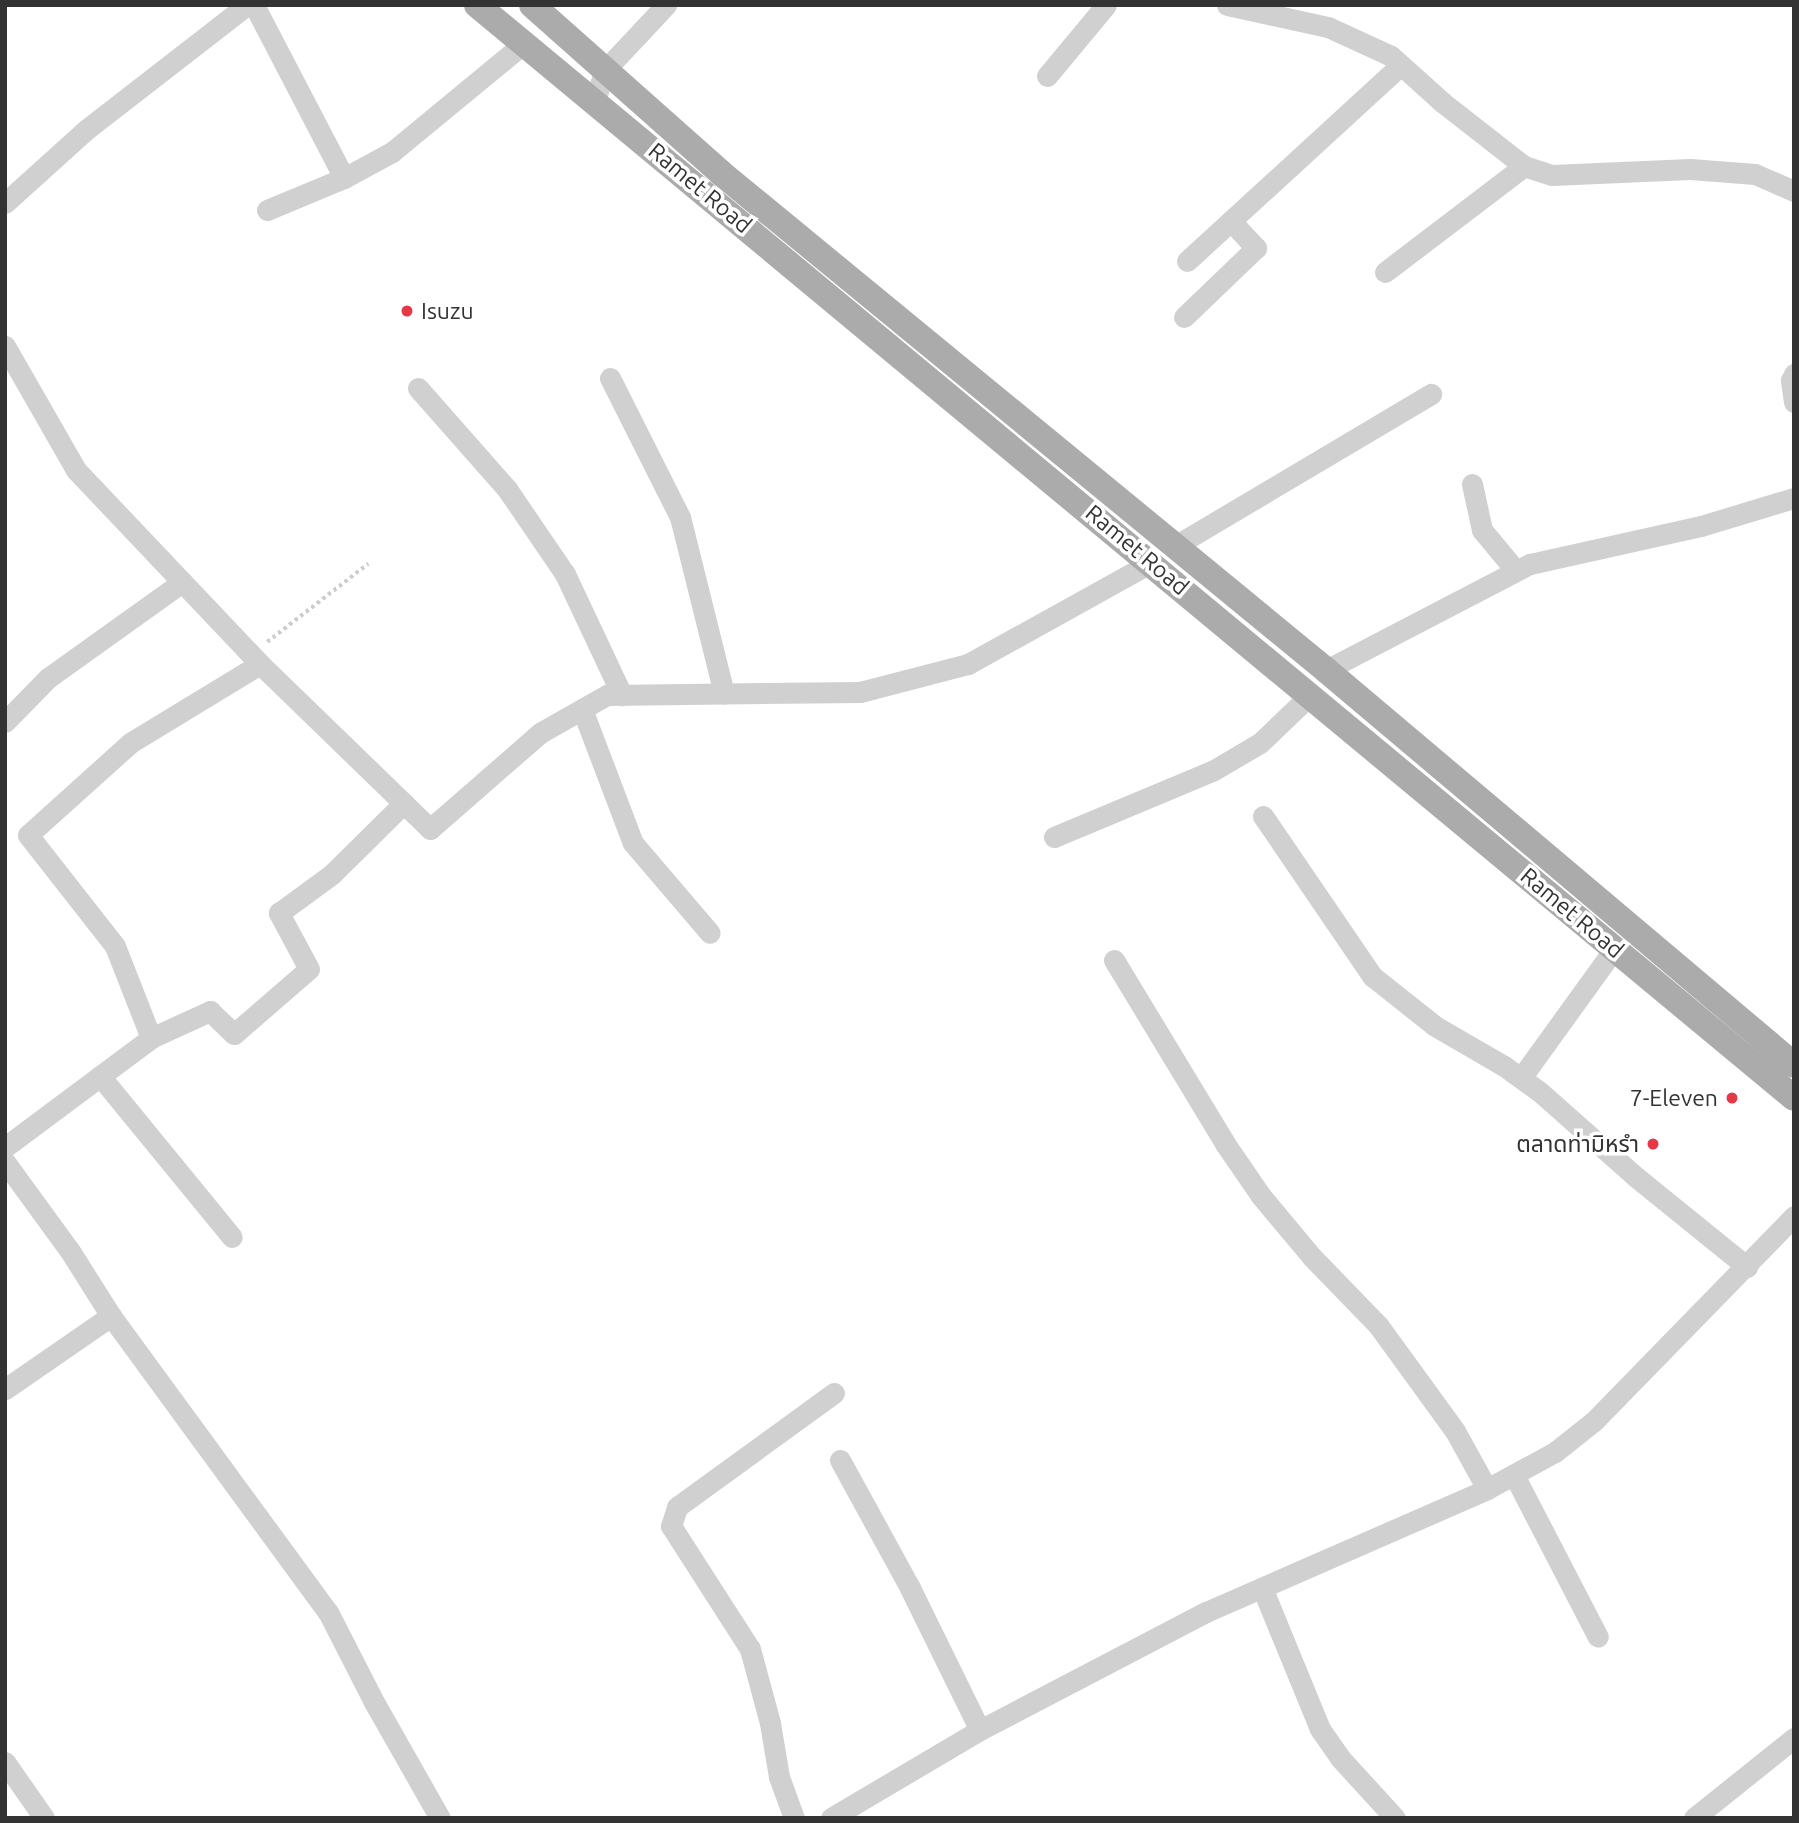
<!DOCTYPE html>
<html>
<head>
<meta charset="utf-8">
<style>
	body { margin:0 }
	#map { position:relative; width:1799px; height:1823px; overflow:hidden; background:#fff; font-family:Ubuntu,"Noto Sans Thai",sans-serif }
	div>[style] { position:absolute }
	.path>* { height:3.5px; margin-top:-1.75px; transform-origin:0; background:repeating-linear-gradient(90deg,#cdcdcd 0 3.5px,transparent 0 7px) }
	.minor>* { height:21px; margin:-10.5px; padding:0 10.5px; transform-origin:10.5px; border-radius:10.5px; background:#d0d0d0 }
	.major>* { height:26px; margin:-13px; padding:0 13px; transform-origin:13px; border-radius:13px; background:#ababab }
	.dots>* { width:19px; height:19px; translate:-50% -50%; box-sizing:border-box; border:4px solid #fff; border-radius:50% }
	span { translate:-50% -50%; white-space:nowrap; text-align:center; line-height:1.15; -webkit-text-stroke:7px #fff; paint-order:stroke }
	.street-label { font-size:23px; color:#333 }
	.poi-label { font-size:23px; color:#333 }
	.left { translate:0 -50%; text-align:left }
	.right { translate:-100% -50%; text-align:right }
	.frame { position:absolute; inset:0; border:7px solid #333; pointer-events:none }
</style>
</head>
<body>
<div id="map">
	<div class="path">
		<i style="left:267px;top:642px;width:128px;rotate:-37.7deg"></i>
	</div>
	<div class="minor">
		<i style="left:254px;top:5px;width:195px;rotate:62.5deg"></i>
		<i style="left:1227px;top:5px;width:103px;rotate:12.3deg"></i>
		<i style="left:1328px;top:27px;width:69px;rotate:24.7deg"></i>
		<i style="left:1391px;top:56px;width:69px;rotate:42deg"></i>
		<i style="left:1442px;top:102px;width:104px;rotate:38deg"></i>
		<i style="left:1524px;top:166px;width:29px;rotate:18deg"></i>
		<i style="left:1552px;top:175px;width:138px;rotate:-2.5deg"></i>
		<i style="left:1690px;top:169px;width:65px;rotate:4.4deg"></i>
		<i style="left:1755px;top:174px;width:43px;rotate:23.6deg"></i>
		<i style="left:1047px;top:76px;width:92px;rotate:-50.3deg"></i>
		<i style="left:595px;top:101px;width:31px;rotate:-73deg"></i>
		<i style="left:604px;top:71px;width:91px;rotate:-46.8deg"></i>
		<i style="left:5px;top:203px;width:110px;rotate:-42.1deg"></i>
		<i style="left:87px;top:129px;width:202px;rotate:-37.8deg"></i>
		<i style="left:267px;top:210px;width:83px;rotate:-22.6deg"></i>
		<i style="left:344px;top:178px;width:55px;rotate:-28.4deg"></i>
		<i style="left:392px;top:152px;width:170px;rotate:-39.5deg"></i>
		<i style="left:1187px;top:261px;width:290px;rotate:-42.5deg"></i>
		<i style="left:1385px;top:272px;width:175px;rotate:-37.3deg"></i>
		<i style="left:1184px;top:317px;width:100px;rotate:-43.8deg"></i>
		<i style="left:1256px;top:248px;width:37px;rotate:-133deg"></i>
		<i style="left:5px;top:346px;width:143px;rotate:60.2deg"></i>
		<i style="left:76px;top:470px;width:267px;rotate:46.5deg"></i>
		<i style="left:260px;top:664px;width:237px;rotate:44.1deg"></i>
		<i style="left:430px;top:829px;width:146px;rotate:-41.1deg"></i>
		<i style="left:540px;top:733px;width:77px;rotate:-29.6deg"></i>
		<i style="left:607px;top:695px;width:253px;rotate:-0.7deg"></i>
		<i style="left:860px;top:692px;width:112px;rotate:-14.5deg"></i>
		<i style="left:968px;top:664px;width:210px;rotate:-29deg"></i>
		<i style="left:610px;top:378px;width:156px;rotate:63.3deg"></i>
		<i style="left:680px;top:517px;width:182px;rotate:76deg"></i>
		<i style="left:418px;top:388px;width:135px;rotate:48.6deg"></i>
		<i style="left:507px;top:489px;width:103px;rotate:55.7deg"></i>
		<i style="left:565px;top:574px;width:134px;rotate:64.8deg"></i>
		<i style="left:1794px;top:402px;width:22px;rotate:-98deg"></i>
		<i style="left:1791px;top:380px;width:7px;rotate:-63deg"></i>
		<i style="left:1472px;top:484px;width:47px;rotate:77.7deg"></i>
		<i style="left:1482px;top:530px;width:53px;rotate:50.3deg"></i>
		<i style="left:1175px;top:546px;width:298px;rotate:-30.7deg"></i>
		<i style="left:1326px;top:670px;width:230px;rotate:-27.5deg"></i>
		<i style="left:1530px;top:564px;width:175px;rotate:-12.5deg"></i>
		<i style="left:1701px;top:526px;width:97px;rotate:-16.8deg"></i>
		<i style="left:582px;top:709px;width:143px;rotate:69.2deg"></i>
		<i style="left:633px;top:843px;width:118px;rotate:49.5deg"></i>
		<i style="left:5px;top:722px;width:62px;rotate:-45.7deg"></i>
		<i style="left:48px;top:678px;width:165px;rotate:-35.6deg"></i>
		<i style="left:1263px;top:816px;width:194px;rotate:55.7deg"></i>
		<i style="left:1372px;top:976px;width:80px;rotate:38.4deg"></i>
		<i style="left:1435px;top:1026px;width:80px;rotate:30.1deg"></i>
		<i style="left:1504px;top:1066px;width:44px;rotate:35.8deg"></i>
		<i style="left:1540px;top:1092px;width:128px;rotate:41.5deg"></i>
		<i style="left:1636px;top:1177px;width:143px;rotate:39deg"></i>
		<i style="left:1054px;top:837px;width:173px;rotate:-22.7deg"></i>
		<i style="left:1214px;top:770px;width:53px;rotate:-30.4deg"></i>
		<i style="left:1260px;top:743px;width:69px;rotate:-43.8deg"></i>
		<i style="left:1114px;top:960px;width:216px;rotate:58.8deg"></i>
		<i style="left:1226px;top:1145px;width:62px;rotate:55.5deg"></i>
		<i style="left:1261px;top:1196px;width:80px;rotate:50.1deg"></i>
		<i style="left:1312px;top:1257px;width:95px;rotate:45.9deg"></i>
		<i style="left:1378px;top:1325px;width:131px;rotate:54deg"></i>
		<i style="left:1455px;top:1431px;width:66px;rotate:61.1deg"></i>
		<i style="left:151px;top:1038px;width:99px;rotate:-111.4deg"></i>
		<i style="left:115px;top:946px;width:141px;rotate:-128.1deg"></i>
		<i style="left:28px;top:835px;width:137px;rotate:-42deg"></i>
		<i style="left:130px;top:743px;width:152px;rotate:-31.3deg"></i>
		<i style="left:100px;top:1076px;width:208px;rotate:50.7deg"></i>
		<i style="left:1521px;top:1078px;width:159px;rotate:-54.2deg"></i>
		<i style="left:5px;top:1147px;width:182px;rotate:-36.7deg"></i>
		<i style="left:151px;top:1038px;width:65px;rotate:-24.6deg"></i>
		<i style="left:210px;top:1011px;width:33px;rotate:44deg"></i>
		<i style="left:234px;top:1034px;width:99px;rotate:-40.9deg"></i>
		<i style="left:309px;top:969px;width:64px;rotate:-118.2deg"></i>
		<i style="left:279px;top:913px;width:66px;rotate:-36.3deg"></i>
		<i style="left:332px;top:874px;width:101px;rotate:-44.6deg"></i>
		<i style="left:5px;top:1162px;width:110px;rotate:53.9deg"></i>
		<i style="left:70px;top:1251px;width:77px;rotate:57.8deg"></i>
		<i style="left:111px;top:1316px;width:367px;rotate:53.8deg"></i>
		<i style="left:328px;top:1612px;width:101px;rotate:62.9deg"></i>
		<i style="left:374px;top:1702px;width:133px;rotate:60.4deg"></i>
		<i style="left:5px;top:1389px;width:129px;rotate:-34.6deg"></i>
		<i style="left:840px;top:1460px;width:146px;rotate:61.3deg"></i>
		<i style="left:910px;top:1588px;width:158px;rotate:63.8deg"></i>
		<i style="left:1514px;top:1475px;width:182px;rotate:62.6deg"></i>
		<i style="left:1263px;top:1590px;width:150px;rotate:67.7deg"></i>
		<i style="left:1320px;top:1729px;width:35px;rotate:55deg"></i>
		<i style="left:1340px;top:1758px;width:81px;rotate:47.5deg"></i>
		<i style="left:5px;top:1762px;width:68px;rotate:55.1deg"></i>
		<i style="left:794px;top:1818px;width:44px;rotate:-110.1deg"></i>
		<i style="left:779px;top:1777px;width:55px;rotate:-99.5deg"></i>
		<i style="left:770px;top:1723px;width:77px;rotate:-105.1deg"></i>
		<i style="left:750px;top:1649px;width:146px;rotate:-122.7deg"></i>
		<i style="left:671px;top:1526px;width:20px;rotate:-72deg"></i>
		<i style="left:677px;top:1507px;width:194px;rotate:-36deg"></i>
		<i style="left:831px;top:1818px;width:173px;rotate:-30.6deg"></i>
		<i style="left:980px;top:1730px;width:255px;rotate:-27.6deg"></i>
		<i style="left:1206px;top:1612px;width:307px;rotate:-23.6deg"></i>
		<i style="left:1487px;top:1489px;width:77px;rotate:-28.6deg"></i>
		<i style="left:1555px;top:1452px;width:50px;rotate:-38.5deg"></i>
		<i style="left:1594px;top:1421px;width:286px;rotate:-45.7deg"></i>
		<i style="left:1694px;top:1818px;width:128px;rotate:-38.7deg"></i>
	</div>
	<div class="major">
		<i style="left:477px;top:5px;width:1711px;rotate:39.69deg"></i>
		<i style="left:532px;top:5px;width:253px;rotate:41.6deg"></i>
		<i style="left:721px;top:173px;width:783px;rotate:39.4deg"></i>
		<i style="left:1326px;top:670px;width:612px;rotate:40.16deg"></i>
	</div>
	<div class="dots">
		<i style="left:407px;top:311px;background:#e63946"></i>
		<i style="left:1732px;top:1098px;background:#e63946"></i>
		<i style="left:1653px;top:1144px;background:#e63946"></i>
	</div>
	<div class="street-label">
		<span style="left:700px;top:188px;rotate:40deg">Ramet Road</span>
		<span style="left:1137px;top:550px;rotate:40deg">Ramet Road</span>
		<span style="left:1572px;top:913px;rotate:40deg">Ramet Road</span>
	</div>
	<div class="poi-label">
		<span class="left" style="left:421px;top:311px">Isuzu</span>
		<span class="right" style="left:1718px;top:1098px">7-Eleven</span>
		<span class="right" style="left:1639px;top:1144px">ตลาดท่ามิหรำ</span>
	</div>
	<div class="frame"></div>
</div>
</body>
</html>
